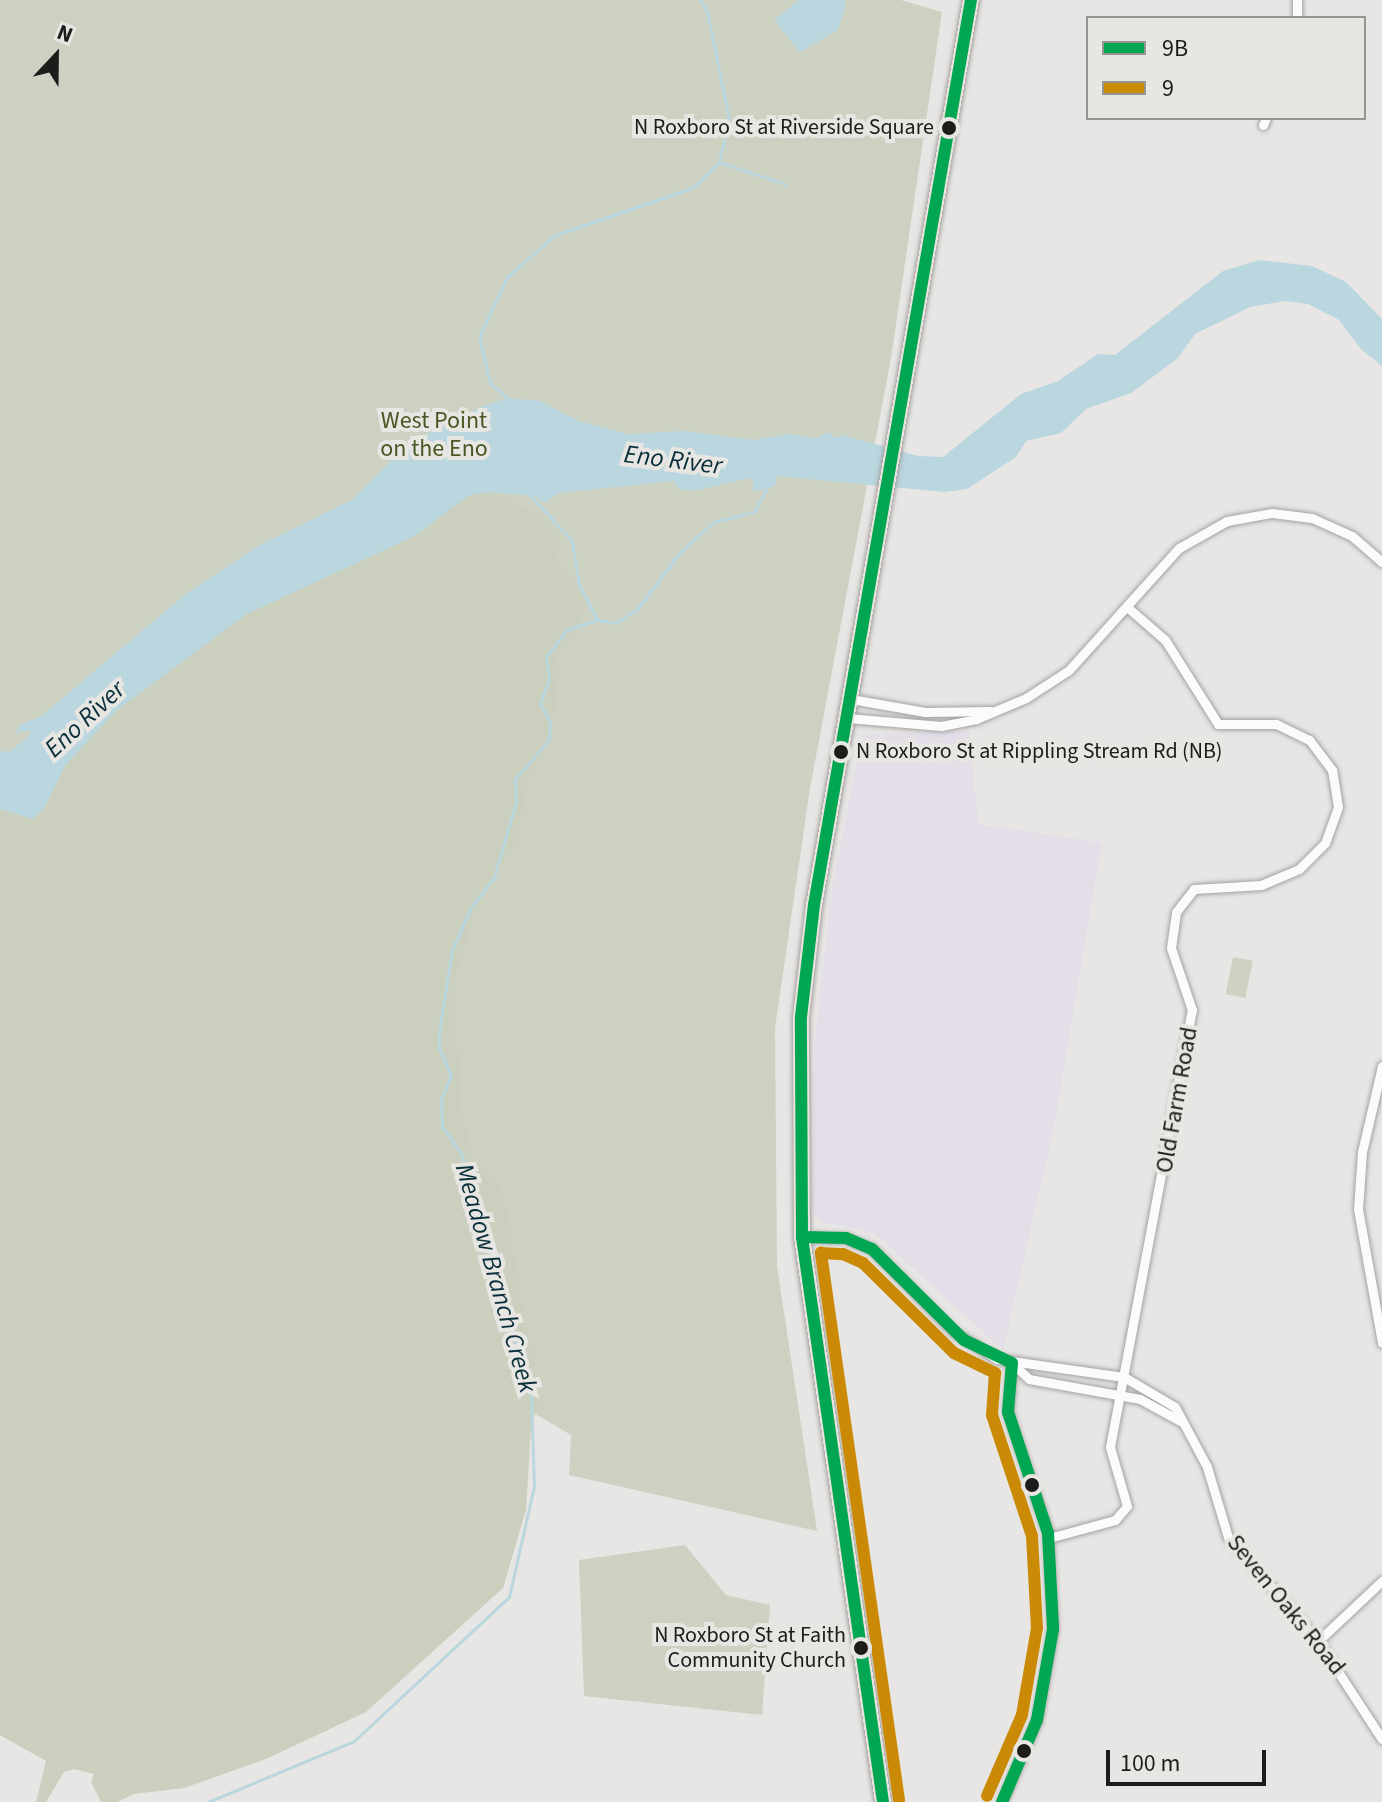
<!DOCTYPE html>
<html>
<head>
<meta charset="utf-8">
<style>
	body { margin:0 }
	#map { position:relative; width:1382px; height:1802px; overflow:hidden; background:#e7e6e4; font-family:"Source Sans 3",sans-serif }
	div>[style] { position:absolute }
	.commercial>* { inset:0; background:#e4dee9 }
	.green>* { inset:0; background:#ccd1c1; transform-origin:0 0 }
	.forest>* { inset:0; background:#cad0bd }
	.water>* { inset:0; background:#bad6df }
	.stream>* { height:3px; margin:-1.5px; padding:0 1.5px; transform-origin:1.5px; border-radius:1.5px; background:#bad6df }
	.roads { filter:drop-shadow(0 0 2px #a4a3a2) drop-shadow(0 0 2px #a4a3a2) }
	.street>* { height:9px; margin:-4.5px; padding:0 4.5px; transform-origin:4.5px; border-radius:4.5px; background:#fbfbfb }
	.highway>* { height:16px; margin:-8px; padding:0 8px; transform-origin:8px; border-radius:8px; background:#ebe3de }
	.bus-1>* { height:12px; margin:-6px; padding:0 6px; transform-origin:6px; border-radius:6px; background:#00a651 }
	.bus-2>* { height:12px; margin:-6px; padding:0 6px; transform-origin:6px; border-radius:6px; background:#cb8a05 }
	.dots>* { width:22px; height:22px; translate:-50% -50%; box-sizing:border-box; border:4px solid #e8e6e3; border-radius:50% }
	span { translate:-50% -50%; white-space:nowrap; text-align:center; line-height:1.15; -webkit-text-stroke:8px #e8e6e3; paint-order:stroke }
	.bus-label { font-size:22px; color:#1d1c1b }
	.right { translate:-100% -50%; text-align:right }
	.left { translate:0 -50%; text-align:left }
	.park-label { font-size:24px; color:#485825 }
	.street-label { font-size:24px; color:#1d1c1b }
	.water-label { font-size:26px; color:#082f3a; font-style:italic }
	.legend { position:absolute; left:1086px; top:16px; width:280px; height:104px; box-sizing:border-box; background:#e8e6e3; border:2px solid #979593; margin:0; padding:10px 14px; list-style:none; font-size:24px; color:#1d1c1b }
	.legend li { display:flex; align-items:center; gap:16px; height:40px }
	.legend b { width:40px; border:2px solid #979593 }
	.north { position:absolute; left:16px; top:16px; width:80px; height:80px; -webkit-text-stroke:6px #e8e6e3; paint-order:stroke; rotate:22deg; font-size:22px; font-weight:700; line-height:32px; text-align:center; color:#1d1c1b }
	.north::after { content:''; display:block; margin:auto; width:28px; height:36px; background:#1d1c1b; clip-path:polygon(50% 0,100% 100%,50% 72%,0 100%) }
	.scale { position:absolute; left:1106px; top:1750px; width:160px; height:36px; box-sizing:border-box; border:4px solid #1d1c1b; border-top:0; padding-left:10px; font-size:24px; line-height:28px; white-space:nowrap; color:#1d1c1b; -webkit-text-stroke:6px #e8e6e3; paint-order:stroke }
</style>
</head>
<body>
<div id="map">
	<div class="commercial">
		<i style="clip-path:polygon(969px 731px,978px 824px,1102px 843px,1054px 1127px,1003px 1350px,874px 1233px,822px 1222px,812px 1210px,815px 1038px,832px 889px,862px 735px)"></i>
	</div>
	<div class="green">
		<i style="clip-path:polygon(0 0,901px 0,942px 12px,891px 358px,810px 788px,775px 1028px,777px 1266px,817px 1531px,569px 1475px,571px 1435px,532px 1412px,0 1233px)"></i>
		<i style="left:1233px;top:957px;width:20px;height:38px;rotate:11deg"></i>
		<i style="clip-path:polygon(685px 1545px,726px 1595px,770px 1605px,762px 1715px,584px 1696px,579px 1560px)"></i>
	</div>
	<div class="forest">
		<i style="clip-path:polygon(487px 492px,551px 520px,560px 530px,561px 544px,553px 557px,577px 579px,590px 601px,556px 661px,559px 670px,551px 742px,529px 775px,517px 839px,474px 914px,455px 982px,461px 1109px,473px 1157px,478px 1169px,499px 1182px,506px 1206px,539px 1401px,531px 1428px,526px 1510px,503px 1588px,366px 1712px,266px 1759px,184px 1788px,134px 1794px,117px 1802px,101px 1802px,91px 1782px,94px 1774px,74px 1769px,64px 1772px,46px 1802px,36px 1802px,46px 1761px,0 1735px,0 809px,33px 818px,45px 807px,65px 766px,116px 711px,245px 615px,415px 536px,468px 496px)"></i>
	</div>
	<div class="water">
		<i style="clip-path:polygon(799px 0,845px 0,845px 6px,838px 30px,800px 52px,774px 20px)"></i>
		<i style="clip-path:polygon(1260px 260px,1312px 266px,1346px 282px,1382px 319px,1382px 366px,1361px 349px,1339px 320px,1308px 304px,1285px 301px,1250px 307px,1195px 334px,1178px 358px,1131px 393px,1086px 409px,1061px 433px,1026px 441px,1016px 457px,967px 489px,944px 492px,777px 476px,775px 486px,753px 492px,753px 480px,748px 478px,694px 491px,679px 489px,674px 481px,558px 493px,545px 503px,534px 496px,487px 492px,468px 496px,415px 536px,245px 615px,116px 711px,65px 766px,45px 807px,33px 819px,0 809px,0 751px,9px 752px,30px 735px,29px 730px,16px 733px,20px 724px,40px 717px,187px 593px,260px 545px,353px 499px,407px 444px,481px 407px,507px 398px,540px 401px,579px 421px,628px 434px,684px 431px,753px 440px,789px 434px,816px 438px,830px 432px,834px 438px,843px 435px,918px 456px,943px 457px,1021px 394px,1058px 381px,1098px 354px,1115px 355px,1223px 271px)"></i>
	</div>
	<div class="stream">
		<i style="left:719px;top:162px;width:70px;rotate:18.4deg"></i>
		<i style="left:509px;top:399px;width:25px;rotate:-140deg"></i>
		<i style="left:490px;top:383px;width:47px;rotate:-103.4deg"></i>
		<i style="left:479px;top:337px;width:66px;rotate:-65deg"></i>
		<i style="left:507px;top:277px;width:64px;rotate:-41.2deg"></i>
		<i style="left:555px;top:235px;width:145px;rotate:-18.9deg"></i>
		<i style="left:692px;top:188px;width:37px;rotate:-44deg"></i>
		<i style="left:719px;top:162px;width:44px;rotate:-76.9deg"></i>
		<i style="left:729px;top:119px;width:109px;rotate:-101.6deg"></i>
		<i style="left:707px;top:12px;width:14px;rotate:-120deg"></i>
		<i style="left:529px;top:494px;width:64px;rotate:47.5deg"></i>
		<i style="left:572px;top:541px;width:45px;rotate:81deg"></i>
		<i style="left:579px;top:585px;width:38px;rotate:62deg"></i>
		<i style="left:208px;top:1802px;width:158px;rotate:-22.7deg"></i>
		<i style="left:354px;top:1741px;width:212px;rotate:-42.9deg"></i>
		<i style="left:509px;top:1597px;width:114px;rotate:-77.3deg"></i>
		<i style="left:534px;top:1486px;width:90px;rotate:-91.9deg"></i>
		<i style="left:531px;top:1396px;width:251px;rotate:-106deg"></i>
		<i style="left:462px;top:1155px;width:35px;rotate:-125deg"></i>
		<i style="left:442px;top:1126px;width:27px;rotate:-92deg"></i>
		<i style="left:441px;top:1099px;width:25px;rotate:-67deg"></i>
		<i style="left:451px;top:1076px;width:30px;rotate:-113deg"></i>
		<i style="left:439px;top:1048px;width:16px;rotate:-90deg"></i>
		<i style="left:439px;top:1032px;width:83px;rotate:-81deg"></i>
		<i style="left:452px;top:950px;width:45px;rotate:-66.3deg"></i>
		<i style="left:470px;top:909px;width:40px;rotate:-53deg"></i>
		<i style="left:494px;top:877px;width:78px;rotate:-73.7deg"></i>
		<i style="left:516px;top:802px;width:23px;rotate:-92deg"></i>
		<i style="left:515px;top:779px;width:52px;rotate:-48.9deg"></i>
		<i style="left:549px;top:740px;width:18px;rotate:-87deg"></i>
		<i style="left:550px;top:722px;width:21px;rotate:-118deg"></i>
		<i style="left:540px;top:703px;width:26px;rotate:-69deg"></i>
		<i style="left:549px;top:679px;width:22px;rotate:-98deg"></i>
		<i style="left:546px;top:657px;width:34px;rotate:-53deg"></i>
		<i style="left:566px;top:630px;width:33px;rotate:-18deg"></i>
		<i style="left:597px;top:620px;width:19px;rotate:9deg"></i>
		<i style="left:616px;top:623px;width:27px;rotate:-34deg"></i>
		<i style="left:638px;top:608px;width:71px;rotate:-53deg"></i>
		<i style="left:681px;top:551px;width:44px;rotate:-41.3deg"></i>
		<i style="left:714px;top:522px;width:42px;rotate:-15deg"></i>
		<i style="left:755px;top:511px;width:28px;rotate:-63deg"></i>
	</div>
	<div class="roads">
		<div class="street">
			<i style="left:1297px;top:18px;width:18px;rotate:-90deg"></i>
			<i style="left:1263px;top:125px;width:8px;rotate:-67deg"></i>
			<i style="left:851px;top:699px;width:75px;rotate:10deg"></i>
			<i style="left:925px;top:712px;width:65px;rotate:-0.9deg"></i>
			<i style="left:848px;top:718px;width:93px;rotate:4.9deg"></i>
			<i style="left:941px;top:726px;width:36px;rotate:-11deg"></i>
			<i style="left:976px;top:719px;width:54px;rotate:-22.8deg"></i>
			<i style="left:1026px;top:698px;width:51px;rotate:-33.1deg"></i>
			<i style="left:1069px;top:670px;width:164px;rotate:-48deg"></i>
			<i style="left:1179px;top:548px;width:55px;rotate:-29.4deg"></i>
			<i style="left:1227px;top:521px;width:46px;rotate:-10.1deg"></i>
			<i style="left:1272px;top:513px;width:40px;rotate:7.1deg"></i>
			<i style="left:1312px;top:518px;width:44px;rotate:24.2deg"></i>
			<i style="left:1352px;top:536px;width:40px;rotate:41deg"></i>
			<i style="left:1382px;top:1066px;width:88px;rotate:103.1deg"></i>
			<i style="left:1362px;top:1152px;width:57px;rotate:94deg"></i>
			<i style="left:1358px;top:1209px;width:136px;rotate:79.8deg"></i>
			<i style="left:802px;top:1237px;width:44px;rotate:1.3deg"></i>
			<i style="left:846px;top:1238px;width:28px;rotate:23deg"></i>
			<i style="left:872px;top:1249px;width:117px;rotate:45.3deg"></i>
			<i style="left:954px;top:1332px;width:51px;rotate:32.1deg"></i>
			<i style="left:997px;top:1359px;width:128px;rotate:8.1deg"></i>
			<i style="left:1124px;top:1377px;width:59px;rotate:30.5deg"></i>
			<i style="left:1175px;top:1407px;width:68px;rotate:61.9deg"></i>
			<i style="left:1207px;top:1467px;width:73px;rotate:73.3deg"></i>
			<i style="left:1228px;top:1537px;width:138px;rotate:49.1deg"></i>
			<i style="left:1318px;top:1641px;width:117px;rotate:56.9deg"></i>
			<i style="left:1012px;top:1363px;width:23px;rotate:43deg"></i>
			<i style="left:1029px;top:1379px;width:113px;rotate:10.2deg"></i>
			<i style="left:1140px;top:1399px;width:48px;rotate:28.7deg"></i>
			<i style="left:1049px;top:1538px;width:68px;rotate:-15.3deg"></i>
			<i style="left:1115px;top:1520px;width:18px;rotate:-49deg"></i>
			<i style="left:1127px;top:1506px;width:61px;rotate:-106.1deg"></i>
			<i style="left:1110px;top:1447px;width:445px;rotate:-79.4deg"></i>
			<i style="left:1192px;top:1010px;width:65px;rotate:-108.7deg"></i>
			<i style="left:1171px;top:948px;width:36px;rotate:-82deg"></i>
			<i style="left:1176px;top:912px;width:29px;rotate:-52deg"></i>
			<i style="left:1194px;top:889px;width:67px;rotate:-3.4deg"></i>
			<i style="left:1261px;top:885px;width:41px;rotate:-22.8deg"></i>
			<i style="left:1299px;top:869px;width:37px;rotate:-45deg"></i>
			<i style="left:1325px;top:843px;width:38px;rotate:-70deg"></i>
			<i style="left:1338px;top:807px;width:37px;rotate:-99deg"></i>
			<i style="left:1332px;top:770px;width:38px;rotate:-127deg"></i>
			<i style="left:1309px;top:740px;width:37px;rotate:-154deg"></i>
			<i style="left:1276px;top:724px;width:58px;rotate:180deg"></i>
			<i style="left:1218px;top:724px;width:99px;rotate:-122.2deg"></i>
			<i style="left:1165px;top:640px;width:50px;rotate:-139deg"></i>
			<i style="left:1318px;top:1641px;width:88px;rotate:-43.2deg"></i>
			<i style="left:1002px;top:1802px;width:89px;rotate:-66.9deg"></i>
			<i style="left:1037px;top:1720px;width:92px;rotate:-80deg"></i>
			<i style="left:1053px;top:1629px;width:96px;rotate:-93deg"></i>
			<i style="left:1048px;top:1533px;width:127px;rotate:-108.3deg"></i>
			<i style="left:1008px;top:1412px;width:49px;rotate:-85.3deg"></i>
		</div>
		<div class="highway">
			<i style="left:883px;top:1802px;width:571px;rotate:-98.16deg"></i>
			<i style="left:802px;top:1237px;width:220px;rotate:-90.3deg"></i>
			<i style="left:801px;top:1017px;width:113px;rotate:-83.4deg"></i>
			<i style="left:814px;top:905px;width:919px;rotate:-80.16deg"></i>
		</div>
	</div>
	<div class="bus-1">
		<i style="left:802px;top:1237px;width:44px;rotate:1.3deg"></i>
		<i style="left:846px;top:1238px;width:28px;rotate:23deg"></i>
		<i style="left:872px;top:1249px;width:129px;rotate:44.7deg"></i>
		<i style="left:964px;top:1340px;width:53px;rotate:25.6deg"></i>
		<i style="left:1012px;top:1363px;width:49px;rotate:94.7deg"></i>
		<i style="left:1008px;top:1412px;width:127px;rotate:71.7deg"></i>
		<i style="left:1048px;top:1533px;width:96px;rotate:87deg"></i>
		<i style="left:1053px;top:1629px;width:92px;rotate:100deg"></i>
		<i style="left:1037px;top:1720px;width:89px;rotate:113.1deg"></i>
		<i style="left:883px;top:1802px;width:571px;rotate:-98.16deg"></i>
		<i style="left:802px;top:1237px;width:220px;rotate:-90.3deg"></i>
		<i style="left:801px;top:1017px;width:113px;rotate:-83.4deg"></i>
		<i style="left:814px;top:905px;width:919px;rotate:-80.16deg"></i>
	</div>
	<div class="bus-2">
		<i style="left:899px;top:1800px;width:553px;rotate:-98.12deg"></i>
		<i style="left:821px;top:1253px;width:22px;rotate:3deg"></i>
		<i style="left:843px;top:1254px;width:22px;rotate:24deg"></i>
		<i style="left:863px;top:1263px;width:128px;rotate:44.7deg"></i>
		<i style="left:954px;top:1353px;width:46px;rotate:26deg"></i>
		<i style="left:995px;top:1373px;width:42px;rotate:94.1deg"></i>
		<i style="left:992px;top:1415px;width:127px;rotate:71.7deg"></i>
		<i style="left:1032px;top:1536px;width:92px;rotate:86.9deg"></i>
		<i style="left:1037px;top:1628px;width:88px;rotate:99.8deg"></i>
		<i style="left:1022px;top:1715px;width:88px;rotate:113.4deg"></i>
	</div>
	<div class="dots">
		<i style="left:949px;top:128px;background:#1d1c1b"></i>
		<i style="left:841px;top:752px;background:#1d1c1b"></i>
		<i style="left:1032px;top:1485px;background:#1d1c1b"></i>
		<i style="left:861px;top:1648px;background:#1d1c1b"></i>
		<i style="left:1024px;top:1751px;background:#1d1c1b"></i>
	</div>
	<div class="bus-label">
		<span class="right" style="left:934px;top:128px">N Roxboro St at Riverside Square</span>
		<span class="left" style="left:856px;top:752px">N Roxboro St at Rippling Stream Rd (NB)</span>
		<span class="right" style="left:846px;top:1648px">N Roxboro St at Faith<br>Community Church</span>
	</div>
	<div class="park-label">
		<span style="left:434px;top:435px">West Point<br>on the Eno</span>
	</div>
	<div class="street-label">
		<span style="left:1177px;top:1100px;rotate:-80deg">Old Farm Road</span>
		<span style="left:1286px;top:1605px;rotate:51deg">Seven Oaks Road</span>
	</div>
	<div class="water-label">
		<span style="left:673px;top:460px;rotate:7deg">Eno River</span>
		<span style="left:85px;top:719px;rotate:-43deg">Eno River</span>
		<span style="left:496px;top:1278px;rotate:74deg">Meadow Branch Creek</span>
	</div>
	<ul class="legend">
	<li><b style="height:10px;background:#00a651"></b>9B</li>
	<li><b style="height:10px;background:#cb8a05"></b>9</li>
	</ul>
	<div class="north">N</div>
	<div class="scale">100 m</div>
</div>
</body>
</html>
